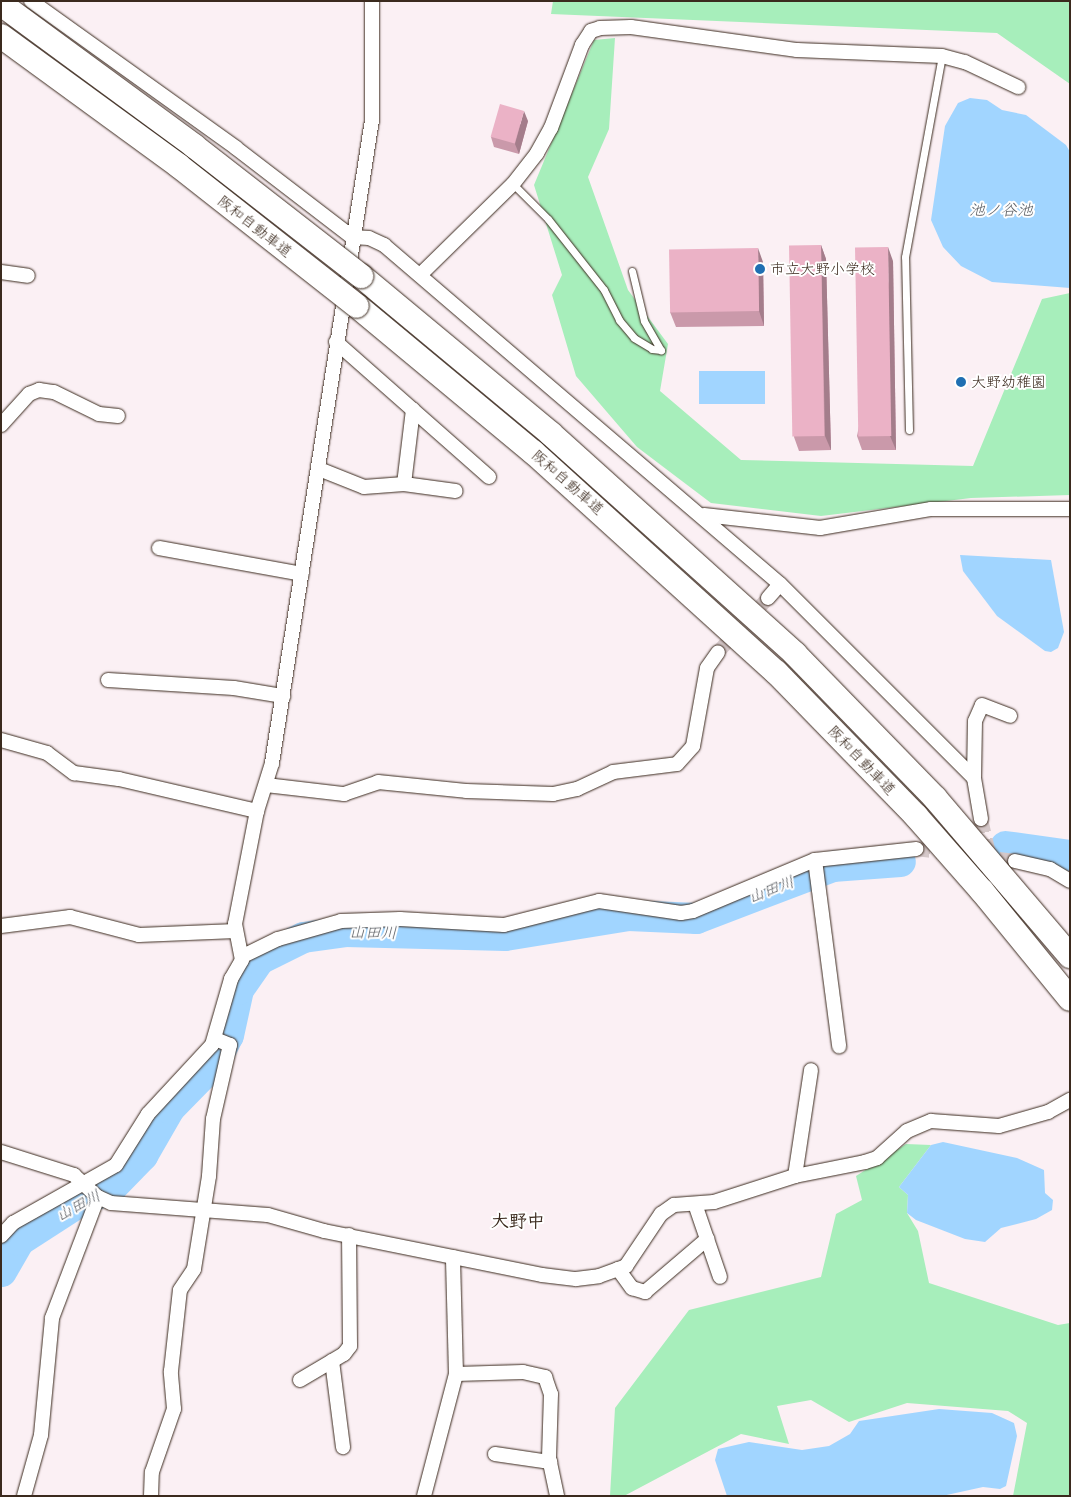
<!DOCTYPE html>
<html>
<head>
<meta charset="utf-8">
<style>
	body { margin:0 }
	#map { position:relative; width:1071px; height:1497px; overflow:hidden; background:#fbf0f4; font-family:"Patrick Hand","Klee One",sans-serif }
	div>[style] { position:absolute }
	.green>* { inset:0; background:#a7eebb }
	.water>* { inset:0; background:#a1d5ff; transform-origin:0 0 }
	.river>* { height:31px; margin:-15.5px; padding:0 15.5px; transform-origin:15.5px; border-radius:15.5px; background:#a1d5ff }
	.minor-tunnel>* { height:14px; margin-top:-7px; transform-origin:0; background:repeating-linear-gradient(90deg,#d5c8c9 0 14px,transparent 0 21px) }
	.roads { filter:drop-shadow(0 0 1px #3b2a1e) drop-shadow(0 0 1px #3b2a1e) }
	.service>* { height:7px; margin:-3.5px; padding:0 3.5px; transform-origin:3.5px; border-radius:3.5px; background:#fff }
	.minor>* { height:14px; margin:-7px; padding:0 7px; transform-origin:7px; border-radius:7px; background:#fff }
	.motorway>* { height:24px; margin:-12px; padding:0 12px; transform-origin:12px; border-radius:12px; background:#fff }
	.bridges { filter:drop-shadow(0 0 1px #3b2a1e) drop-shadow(0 0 1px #3b2a1e) }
	.motorway-bridge>* { height:24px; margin:-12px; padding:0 12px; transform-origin:12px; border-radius:12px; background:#fff }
	.wall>* { inset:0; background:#ca99aa }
	.shaded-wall>* { inset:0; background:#a47d8b }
	.building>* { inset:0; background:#ebb2c6; transform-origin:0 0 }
	.dots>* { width:14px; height:14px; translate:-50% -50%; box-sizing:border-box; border:2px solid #fff; border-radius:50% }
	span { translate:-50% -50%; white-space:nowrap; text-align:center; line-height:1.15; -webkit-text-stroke:4px #fff; paint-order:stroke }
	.street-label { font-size:15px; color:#3b2a1e }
	.poi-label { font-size:15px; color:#3b2a1e }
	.left { translate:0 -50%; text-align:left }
	.water-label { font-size:16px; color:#5a5d62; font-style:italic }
	.quarter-label { font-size:18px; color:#3b2a1e; font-weight:700 }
	.frame { position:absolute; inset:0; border:2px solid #3b2a1e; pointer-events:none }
</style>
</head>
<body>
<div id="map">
	<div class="green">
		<i style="clip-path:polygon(553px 1px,1070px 1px,1070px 84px,997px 33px,551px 14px)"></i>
		<i style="clip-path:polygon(615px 38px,609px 129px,588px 177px,628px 290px,668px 344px,660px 391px,741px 460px,973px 466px,1042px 299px,1070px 293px,1070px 495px,971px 498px,821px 516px,711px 503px,637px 447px,576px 376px,552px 295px,562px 275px,534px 185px,594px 40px)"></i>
		<i style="clip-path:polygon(906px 1144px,931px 1145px,899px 1187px,908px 1195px,907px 1213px,918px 1231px,929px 1283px,1058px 1325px,1070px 1323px,1070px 1496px,1013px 1496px,1027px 1423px,1008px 1411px,907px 1403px,849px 1422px,811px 1400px,777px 1406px,789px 1444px,741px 1434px,624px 1496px,610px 1496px,615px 1408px,689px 1310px,821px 1277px,836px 1214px,862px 1200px,856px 1176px)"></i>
	</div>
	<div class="water">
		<i style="clip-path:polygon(970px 98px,987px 100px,1002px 110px,1026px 115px,1066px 145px,1070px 152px,1070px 288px,992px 282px,961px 266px,943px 247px,931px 220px,945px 126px,958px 103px)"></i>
		<i style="left:765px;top:371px;width:33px;height:66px;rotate:90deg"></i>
		<i style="clip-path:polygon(960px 555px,1051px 560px,1064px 632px,1058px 648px,1051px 652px,1045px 651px,997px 616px,963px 571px)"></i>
		<i style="clip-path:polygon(943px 1142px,1017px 1158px,1044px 1170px,1045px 1193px,1053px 1200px,1052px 1210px,1036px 1219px,1001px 1228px,985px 1242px,965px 1239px,916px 1220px,907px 1213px,908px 1195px,899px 1187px,931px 1145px)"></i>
		<i style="clip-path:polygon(939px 1409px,992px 1413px,1014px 1423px,1017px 1436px,1006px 1486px,1000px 1489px,983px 1487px,942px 1496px,727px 1496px,715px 1460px,718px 1449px,749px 1442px,802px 1450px,829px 1446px,850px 1434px,859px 1421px)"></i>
	</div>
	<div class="river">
		<i style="left:1005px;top:846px;width:66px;rotate:7.9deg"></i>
		<i style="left:1px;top:1271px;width:36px;rotate:-60deg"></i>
		<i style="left:19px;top:1240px;width:70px;rotate:-32.8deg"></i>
		<i style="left:78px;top:1202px;width:36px;rotate:-24deg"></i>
		<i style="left:111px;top:1187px;width:45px;rotate:-45.9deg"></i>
		<i style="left:142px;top:1155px;width:54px;rotate:-60.1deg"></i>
		<i style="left:169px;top:1108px;width:64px;rotate:-45.6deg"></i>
		<i style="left:214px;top:1062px;width:30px;rotate:-63deg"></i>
		<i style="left:228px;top:1035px;width:47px;rotate:-77.7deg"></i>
		<i style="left:238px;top:989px;width:37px;rotate:-55deg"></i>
		<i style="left:259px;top:959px;width:49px;rotate:-26.6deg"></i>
		<i style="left:303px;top:937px;width:42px;rotate:-8.1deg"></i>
		<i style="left:345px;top:931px;width:160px;rotate:1.4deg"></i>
		<i style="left:505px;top:935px;width:125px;rotate:-9.2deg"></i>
		<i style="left:628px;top:915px;width:68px;rotate:2.5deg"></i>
		<i style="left:696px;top:918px;width:146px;rotate:-20.9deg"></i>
		<i style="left:832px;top:866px;width:68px;rotate:-4.2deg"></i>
	</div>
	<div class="minor-tunnel">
		<i style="left:718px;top:652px;width:74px;rotate:-47.2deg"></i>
		<i style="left:981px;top:819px;width:37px;rotate:77deg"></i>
		<i style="left:916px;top:849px;width:100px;rotate:6.9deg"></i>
	</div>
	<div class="roads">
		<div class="service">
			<i style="left:513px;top:184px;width:49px;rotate:45deg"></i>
			<i style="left:548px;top:219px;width:90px;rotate:51.7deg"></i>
			<i style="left:604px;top:290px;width:34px;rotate:63deg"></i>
			<i style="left:619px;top:320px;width:23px;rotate:50deg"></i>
			<i style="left:634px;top:338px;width:21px;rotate:31deg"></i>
			<i style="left:652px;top:349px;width:9px;rotate:6deg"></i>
			<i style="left:632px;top:271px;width:51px;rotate:76.5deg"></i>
			<i style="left:644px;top:321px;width:34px;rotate:60deg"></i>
			<i style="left:909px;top:430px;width:173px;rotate:-91.3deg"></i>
			<i style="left:905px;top:257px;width:204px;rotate:-79.6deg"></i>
		</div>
		<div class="minor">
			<i style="left:31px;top:1px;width:252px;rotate:35.6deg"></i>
			<i style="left:236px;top:148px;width:146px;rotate:37.5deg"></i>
			<i style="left:352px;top:237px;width:17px;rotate:3deg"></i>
			<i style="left:369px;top:238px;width:17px;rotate:25deg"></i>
			<i style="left:384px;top:245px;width:521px;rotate:40.57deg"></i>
			<i style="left:780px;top:584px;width:274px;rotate:45deg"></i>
			<i style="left:1px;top:272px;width:27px;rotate:8deg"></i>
			<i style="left:420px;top:275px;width:130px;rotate:-44.4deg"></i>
			<i style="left:513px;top:184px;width:39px;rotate:-52deg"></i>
			<i style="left:537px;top:153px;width:29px;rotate:-61deg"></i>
			<i style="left:551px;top:128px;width:89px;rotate:-69.5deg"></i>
			<i style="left:582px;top:45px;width:17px;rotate:-57deg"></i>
			<i style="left:591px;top:31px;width:9px;rotate:-18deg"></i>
			<i style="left:600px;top:28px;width:31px;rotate:-2deg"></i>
			<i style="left:631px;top:27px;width:168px;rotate:7.9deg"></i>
			<i style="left:797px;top:50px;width:145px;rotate:2.4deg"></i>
			<i style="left:942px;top:56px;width:24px;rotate:15deg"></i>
			<i style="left:965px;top:62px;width:59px;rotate:25.3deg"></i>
			<i style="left:336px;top:342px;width:204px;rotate:41.4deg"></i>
			<i style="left:1px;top:425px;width:42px;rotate:-47.9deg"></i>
			<i style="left:29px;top:394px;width:11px;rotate:-22deg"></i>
			<i style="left:39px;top:390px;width:15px;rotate:8deg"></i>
			<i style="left:54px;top:392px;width:50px;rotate:26.1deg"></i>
			<i style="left:99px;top:414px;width:19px;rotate:6deg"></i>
			<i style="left:319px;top:469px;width:48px;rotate:21.8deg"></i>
			<i style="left:364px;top:487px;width:40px;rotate:-4.3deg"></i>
			<i style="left:404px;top:484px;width:52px;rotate:7.7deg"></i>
			<i style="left:404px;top:484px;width:75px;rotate:-83.1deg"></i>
			<i style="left:704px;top:515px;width:117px;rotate:6.4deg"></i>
			<i style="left:820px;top:528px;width:113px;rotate:-9.7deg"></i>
			<i style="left:931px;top:509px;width:139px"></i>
			<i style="left:159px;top:548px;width:145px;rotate:10.3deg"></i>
			<i style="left:768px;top:598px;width:18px;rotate:-49deg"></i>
			<i style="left:108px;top:680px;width:126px;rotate:3.6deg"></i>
			<i style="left:234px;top:688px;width:50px;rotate:9.3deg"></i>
			<i style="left:1px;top:740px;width:48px;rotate:15.8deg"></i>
			<i style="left:47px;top:753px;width:34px;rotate:37deg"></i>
			<i style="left:74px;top:773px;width:45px;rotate:7.6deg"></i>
			<i style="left:119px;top:779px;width:142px;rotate:13.1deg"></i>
			<i style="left:266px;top:785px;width:79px;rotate:6.6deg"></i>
			<i style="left:344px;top:794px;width:36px;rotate:-19deg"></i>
			<i style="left:378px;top:782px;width:88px;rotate:5.8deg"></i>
			<i style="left:466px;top:791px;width:87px;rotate:2deg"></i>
			<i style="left:553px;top:794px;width:25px;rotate:-12deg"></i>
			<i style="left:577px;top:789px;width:40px;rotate:-25deg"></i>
			<i style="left:613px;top:772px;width:64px;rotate:-7.1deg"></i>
			<i style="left:677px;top:764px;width:24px;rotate:-48deg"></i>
			<i style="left:693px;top:746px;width:79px;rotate:-79.8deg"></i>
			<i style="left:707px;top:668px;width:19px;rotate:-55deg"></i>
			<i style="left:981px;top:819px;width:42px;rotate:-99.7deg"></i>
			<i style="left:974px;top:778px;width:57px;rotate:-89deg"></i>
			<i style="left:975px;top:721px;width:17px;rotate:-66deg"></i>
			<i style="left:982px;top:705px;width:30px;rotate:21deg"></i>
			<i style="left:815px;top:860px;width:188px;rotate:82.6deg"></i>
			<i style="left:1015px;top:861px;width:36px;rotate:13deg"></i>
			<i style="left:1050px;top:869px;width:23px;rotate:31deg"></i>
			<i style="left:1px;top:926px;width:70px;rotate:-7.4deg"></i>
			<i style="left:70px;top:917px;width:71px;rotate:14.6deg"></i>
			<i style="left:139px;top:935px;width:97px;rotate:-2.4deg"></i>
			<i style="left:243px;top:956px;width:39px;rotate:-26deg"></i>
			<i style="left:278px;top:939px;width:66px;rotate:-15.9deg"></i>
			<i style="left:341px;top:921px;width:59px;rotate:-1.9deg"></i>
			<i style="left:400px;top:919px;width:104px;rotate:3.3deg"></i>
			<i style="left:504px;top:925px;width:98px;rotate:-14.2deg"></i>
			<i style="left:599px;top:901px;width:83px;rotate:8.3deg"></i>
			<i style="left:681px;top:913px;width:12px;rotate:-9deg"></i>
			<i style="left:693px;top:911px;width:132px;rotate:-22.7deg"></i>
			<i style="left:815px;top:860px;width:102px;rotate:-6.2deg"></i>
			<i style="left:1px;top:1152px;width:77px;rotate:17.5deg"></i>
			<i style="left:74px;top:1175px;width:33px;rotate:43deg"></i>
			<i style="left:98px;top:1197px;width:14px;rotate:25deg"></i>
			<i style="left:111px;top:1203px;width:157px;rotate:4.4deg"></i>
			<i style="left:268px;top:1215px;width:58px;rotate:15.9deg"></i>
			<i style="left:324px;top:1231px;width:222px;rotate:11.4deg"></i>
			<i style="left:542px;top:1275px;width:34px;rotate:7deg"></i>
			<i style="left:576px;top:1279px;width:23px;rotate:-7deg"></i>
			<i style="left:599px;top:1276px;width:29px;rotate:-20deg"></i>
			<i style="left:626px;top:1266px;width:63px;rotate:-56.1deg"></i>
			<i style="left:661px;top:1214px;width:16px;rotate:-35deg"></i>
			<i style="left:674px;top:1205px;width:40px;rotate:-4.3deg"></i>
			<i style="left:714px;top:1202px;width:85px;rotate:-17.8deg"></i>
			<i style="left:795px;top:1176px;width:71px;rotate:-11.3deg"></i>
			<i style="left:865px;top:1162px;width:13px;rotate:-18deg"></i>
			<i style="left:877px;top:1158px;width:40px;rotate:-42deg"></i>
			<i style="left:907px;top:1131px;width:26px;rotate:-23deg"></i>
			<i style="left:931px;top:1121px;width:68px;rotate:4.2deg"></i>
			<i style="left:999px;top:1126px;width:51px;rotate:-15.9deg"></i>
			<i style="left:1048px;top:1112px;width:25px;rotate:-29deg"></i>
			<i style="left:795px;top:1176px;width:107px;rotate:-81.4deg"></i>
			<i style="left:695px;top:1204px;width:77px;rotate:71.1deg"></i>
			<i style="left:1px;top:1236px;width:18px;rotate:-47deg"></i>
			<i style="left:13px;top:1223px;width:118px;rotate:-29.4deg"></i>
			<i style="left:116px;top:1165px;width:60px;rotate:-57.9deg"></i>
			<i style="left:148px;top:1114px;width:94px;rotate:-47.2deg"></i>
			<i style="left:212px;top:1045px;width:69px;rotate:-73.9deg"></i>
			<i style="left:231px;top:979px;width:22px;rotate:-60deg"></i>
			<i style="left:242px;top:960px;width:37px;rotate:-101deg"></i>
			<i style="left:235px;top:924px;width:115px;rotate:-79deg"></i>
			<i style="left:257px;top:811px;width:50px;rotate:-72.6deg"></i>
			<i style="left:272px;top:763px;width:651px;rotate:-81.16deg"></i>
			<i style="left:372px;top:120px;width:119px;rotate:-90deg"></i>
			<i style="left:618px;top:1269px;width:24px;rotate:54deg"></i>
			<i style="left:632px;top:1288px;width:14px;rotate:17deg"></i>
			<i style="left:645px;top:1292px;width:82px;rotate:-40.5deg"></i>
			<i style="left:332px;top:1361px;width:87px;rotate:82.7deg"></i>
			<i style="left:456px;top:1374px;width:67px;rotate:-1.7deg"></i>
			<i style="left:523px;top:1372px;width:23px;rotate:13deg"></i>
			<i style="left:545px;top:1377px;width:18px;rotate:71deg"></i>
			<i style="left:551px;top:1394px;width:64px;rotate:91.8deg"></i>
			<i style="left:549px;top:1458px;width:39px;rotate:78deg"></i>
			<i style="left:300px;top:1380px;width:51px;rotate:-30.6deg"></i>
			<i style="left:344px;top:1354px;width:10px;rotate:-53deg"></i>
			<i style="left:350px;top:1346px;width:111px;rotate:-90.5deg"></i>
			<i style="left:495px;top:1454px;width:56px;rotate:8.3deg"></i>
			<i style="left:24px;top:1496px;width:63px;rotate:-74.4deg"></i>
			<i style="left:41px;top:1435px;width:118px;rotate:-84.6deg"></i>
			<i style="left:52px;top:1318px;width:129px;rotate:-69.2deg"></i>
			<i style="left:151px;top:1496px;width:24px;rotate:-88deg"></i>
			<i style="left:152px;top:1472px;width:67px;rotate:-70.8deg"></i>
			<i style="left:174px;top:1409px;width:38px;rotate:-95deg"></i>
			<i style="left:171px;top:1371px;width:81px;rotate:-83.7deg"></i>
			<i style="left:180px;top:1290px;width:25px;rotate:-56deg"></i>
			<i style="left:194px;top:1269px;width:94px;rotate:-80.8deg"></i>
			<i style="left:209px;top:1176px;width:57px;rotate:-86deg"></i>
			<i style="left:213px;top:1119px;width:76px;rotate:-77.1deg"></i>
			<i style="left:230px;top:1045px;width:16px;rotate:-158deg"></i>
			<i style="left:424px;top:1496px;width:126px;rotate:-75.3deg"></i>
			<i style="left:456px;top:1374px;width:117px;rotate:-91.5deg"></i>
		</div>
		<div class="motorway">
			<i style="left:361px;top:276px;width:247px;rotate:39.7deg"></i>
			<i style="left:551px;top:434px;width:329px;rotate:42deg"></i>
			<i style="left:795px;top:654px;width:201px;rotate:45.8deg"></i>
			<i style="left:935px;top:798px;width:208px;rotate:49.5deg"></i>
			<i style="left:357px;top:306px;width:229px;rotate:39.7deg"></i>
			<i style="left:533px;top:452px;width:328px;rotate:42.2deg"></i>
			<i style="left:776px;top:672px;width:201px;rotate:45.8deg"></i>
			<i style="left:916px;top:816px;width:100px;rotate:48.7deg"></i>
			<i style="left:982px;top:891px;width:139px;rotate:50.8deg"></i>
		</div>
	</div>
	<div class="bridges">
		<div class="motorway-bridge">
			<i style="left:1px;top:4px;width:240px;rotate:36.3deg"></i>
			<i style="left:194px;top:146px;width:212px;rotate:37.9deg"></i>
			<i style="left:1px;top:36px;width:220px;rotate:36.1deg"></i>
			<i style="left:179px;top:166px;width:226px;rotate:38.2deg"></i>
		</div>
	</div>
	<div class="wall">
		<i style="clip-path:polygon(528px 121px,519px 154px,494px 147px,491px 137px)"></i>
		<i style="clip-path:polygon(821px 245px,826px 259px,831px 450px,799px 451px,794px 437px)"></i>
		<i style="clip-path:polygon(893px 261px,896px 450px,862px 450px,857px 436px)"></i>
		<i style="clip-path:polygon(763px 262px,764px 326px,676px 327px,670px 312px)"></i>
	</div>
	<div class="shaded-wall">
		<i style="clip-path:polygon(524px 111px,528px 121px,519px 154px,515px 144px)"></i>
		<i style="clip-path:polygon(821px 245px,826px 259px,831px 450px,825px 436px)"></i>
		<i style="clip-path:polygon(888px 247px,893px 261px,896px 450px,890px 436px)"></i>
		<i style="clip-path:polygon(758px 248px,763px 262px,764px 326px,759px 311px)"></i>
	</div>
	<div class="building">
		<i style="left:500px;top:104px;width:25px;height:34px;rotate:16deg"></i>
		<i style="left:821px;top:245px;width:191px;height:32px;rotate:89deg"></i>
		<i style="left:888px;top:247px;width:189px;height:33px;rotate:89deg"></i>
		<i style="left:758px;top:248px;width:63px;height:89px;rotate:89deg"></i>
	</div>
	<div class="dots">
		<i style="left:760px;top:269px;background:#1f6fb2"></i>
		<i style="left:961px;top:382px;background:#1f6fb2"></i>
	</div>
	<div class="street-label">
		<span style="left:255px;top:226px;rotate:38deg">阪和自動車道</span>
		<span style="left:568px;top:482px;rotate:41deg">阪和自動車道</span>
		<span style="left:862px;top:760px;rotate:46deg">阪和自動車道</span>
	</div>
	<div class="poi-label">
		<span class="left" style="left:770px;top:269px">市立大野小学校</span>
		<span class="left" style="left:971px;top:382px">大野幼稚園</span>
	</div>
	<div class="water-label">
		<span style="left:1001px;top:209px">池ノ谷池</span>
		<span style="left:771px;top:889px;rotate:-21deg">山田川</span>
		<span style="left:373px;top:932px;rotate:1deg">山田川</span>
		<span style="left:78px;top:1205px;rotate:-28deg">山田川</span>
	</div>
	<div class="quarter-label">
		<span style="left:518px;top:1221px">大野中</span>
	</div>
	<div class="frame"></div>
</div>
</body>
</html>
